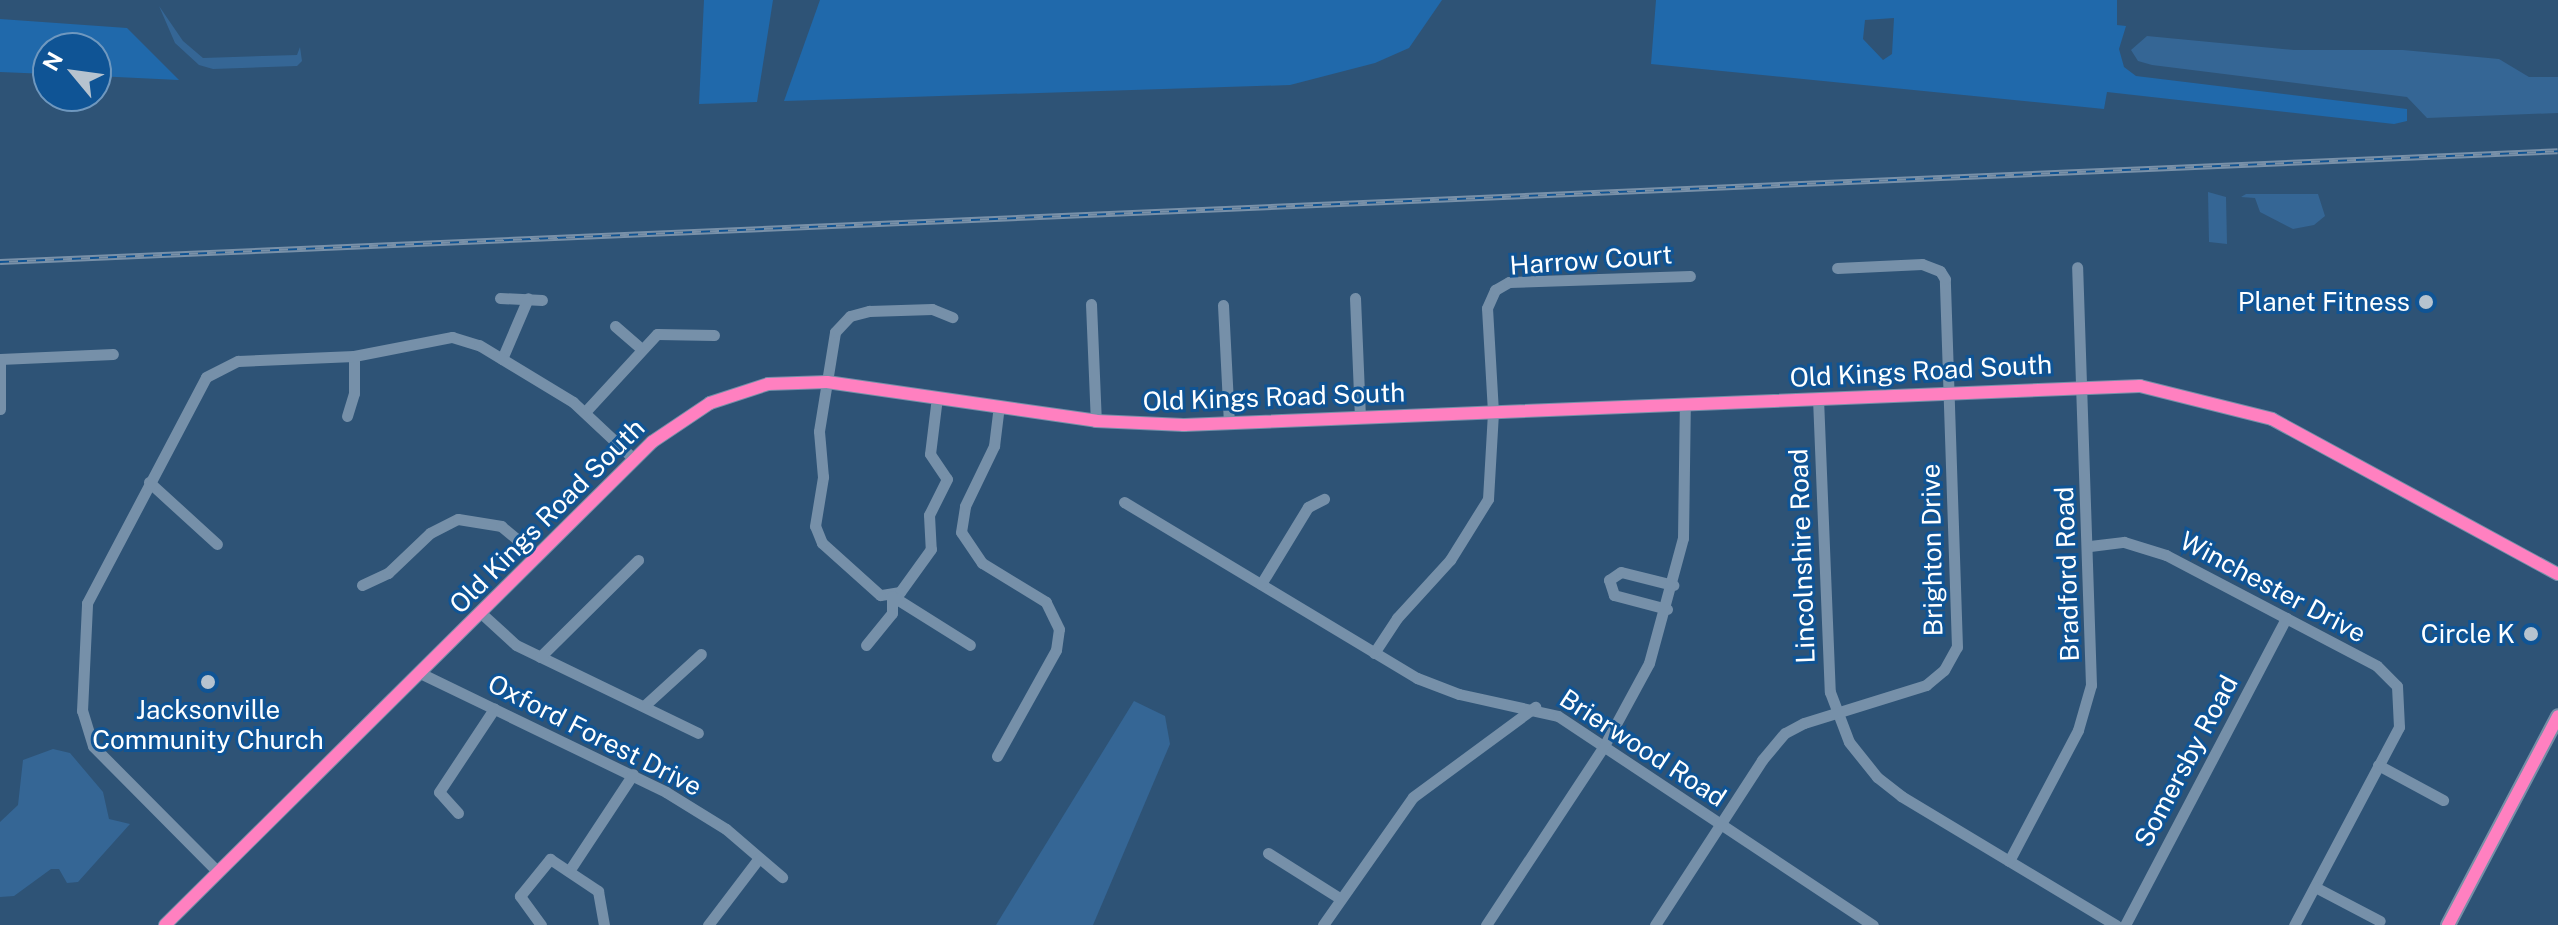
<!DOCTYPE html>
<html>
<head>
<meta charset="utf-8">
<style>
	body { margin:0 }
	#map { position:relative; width:2558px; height:925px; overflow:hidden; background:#2e5376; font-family:"Public Sans",sans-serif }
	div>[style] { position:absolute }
	.green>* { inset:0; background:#2069ab }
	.water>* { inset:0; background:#356695 }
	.minor>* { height:11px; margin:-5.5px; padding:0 5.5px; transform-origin:5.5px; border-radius:5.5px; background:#7690a9 }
	.tertiary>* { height:14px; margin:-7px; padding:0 7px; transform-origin:7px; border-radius:7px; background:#7690a9 }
	.primary>* { height:16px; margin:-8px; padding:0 8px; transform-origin:8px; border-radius:8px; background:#758fa7 }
	.rail>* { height:6px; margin-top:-3px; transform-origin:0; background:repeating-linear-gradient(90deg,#0f5495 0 9px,#7991a9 0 18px); box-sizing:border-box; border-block:2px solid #7991a9 }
	.cycleway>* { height:12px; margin:-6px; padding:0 6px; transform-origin:6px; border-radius:6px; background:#ff80c0 }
	.dots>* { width:22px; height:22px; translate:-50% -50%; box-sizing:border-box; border:4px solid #0f5495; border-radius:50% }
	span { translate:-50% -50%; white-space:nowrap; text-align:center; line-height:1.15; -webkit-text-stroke:6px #0f5495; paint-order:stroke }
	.street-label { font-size:26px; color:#fff }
	.poi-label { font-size:26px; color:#fff }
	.right { translate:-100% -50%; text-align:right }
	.north { position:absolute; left:32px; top:32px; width:80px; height:80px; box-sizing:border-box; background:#0f5495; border:2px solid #6f98bf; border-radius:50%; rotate:299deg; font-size:22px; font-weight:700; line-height:32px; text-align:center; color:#fff }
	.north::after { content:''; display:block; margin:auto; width:28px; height:36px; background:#b6c3cf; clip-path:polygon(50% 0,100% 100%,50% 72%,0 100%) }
</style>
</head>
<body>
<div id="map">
	<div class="green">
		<i style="clip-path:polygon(704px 0,773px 0,757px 102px,699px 104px)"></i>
		<i style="clip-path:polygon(820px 0,1442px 0,1409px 48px,1375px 63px,1290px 85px,784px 101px)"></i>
		<i style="clip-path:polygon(evenodd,1656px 0,2117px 0,2117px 25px,2126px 26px,2119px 49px,2124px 67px,2136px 76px,2407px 109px,2407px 121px,2394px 124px,2107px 92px,2104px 109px,1651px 64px,1656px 0,1894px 18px,1892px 54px,1883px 60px,1863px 39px,1865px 20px,1894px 18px)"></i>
		<i style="clip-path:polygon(0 19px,127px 28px,179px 80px,96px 76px,96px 48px,48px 48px,48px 74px,0 72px)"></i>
	</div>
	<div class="water">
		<i style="clip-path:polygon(159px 6px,183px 41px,203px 58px,297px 55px,300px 47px,302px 61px,297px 66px,213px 69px,199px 65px,175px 43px)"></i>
		<i style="clip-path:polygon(2147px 36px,2294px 50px,2403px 50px,2499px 59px,2529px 77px,2558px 77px,2558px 113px,2427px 118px,2407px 97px,2152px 65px,2138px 61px,2131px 50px)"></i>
		<i style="clip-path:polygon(2208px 192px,2226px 197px,2227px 244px,2209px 242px)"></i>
		<i style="clip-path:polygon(2246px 194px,2318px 194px,2325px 216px,2314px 225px,2293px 229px,2260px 212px,2255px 198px,2241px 197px)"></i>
		<i style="clip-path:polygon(1134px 701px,1165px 716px,1170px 744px,1093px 925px,996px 925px)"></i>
		<i style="clip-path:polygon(53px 749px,70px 753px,103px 792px,109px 819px,130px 824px,78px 882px,67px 883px,59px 869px,51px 869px,14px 896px,0 897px,0 822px,18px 805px,23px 760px)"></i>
	</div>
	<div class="minor">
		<i style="left:500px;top:298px;width:42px;rotate:2.7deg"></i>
		<i style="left:1355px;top:298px;width:119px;rotate:87.6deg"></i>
		<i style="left:1091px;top:304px;width:117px;rotate:87.6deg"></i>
		<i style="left:1223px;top:305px;width:118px;rotate:87.1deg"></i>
		<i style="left:615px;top:326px;width:35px;rotate:41deg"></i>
		<i style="left:0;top:359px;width:113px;rotate:-2.5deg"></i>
		<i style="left:502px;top:359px;width:66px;rotate:-66.9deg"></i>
		<i style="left:937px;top:397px;width:57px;rotate:97deg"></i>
		<i style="left:930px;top:454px;width:30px;rotate:56deg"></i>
		<i style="left:947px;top:479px;width:40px;rotate:116.6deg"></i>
		<i style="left:929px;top:515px;width:34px;rotate:87deg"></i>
		<i style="left:931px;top:549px;width:53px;rotate:125.8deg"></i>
		<i style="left:900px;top:592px;width:20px;rotate:171deg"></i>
		<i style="left:880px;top:595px;width:78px;rotate:-138.1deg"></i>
		<i style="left:822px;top:543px;width:18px;rotate:-112deg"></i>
		<i style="left:815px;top:526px;width:50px;rotate:-80.7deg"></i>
		<i style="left:823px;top:477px;width:46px;rotate:-95deg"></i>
		<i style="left:819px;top:431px;width:100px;rotate:-80.8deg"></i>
		<i style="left:835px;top:332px;width:22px;rotate:-47deg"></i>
		<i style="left:850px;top:316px;width:20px;rotate:-15deg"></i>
		<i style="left:869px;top:311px;width:63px;rotate:-1.8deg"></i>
		<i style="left:932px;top:309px;width:22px;rotate:22deg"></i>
		<i style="left:1818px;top:398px;width:294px;rotate:87.7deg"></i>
		<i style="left:1830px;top:692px;width:53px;rotate:69.2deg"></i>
		<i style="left:1849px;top:742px;width:45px;rotate:51.3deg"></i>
		<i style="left:1877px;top:777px;width:31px;rotate:38deg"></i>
		<i style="left:1901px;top:796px;width:251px;rotate:31deg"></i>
		<i style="left:0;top:409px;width:50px;rotate:-90deg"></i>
		<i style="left:585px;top:412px;width:106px;rotate:-47.3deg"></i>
		<i style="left:657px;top:334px;width:57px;rotate:1deg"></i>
		<i style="left:347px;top:416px;width:24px;rotate:-73deg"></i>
		<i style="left:354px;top:393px;width:37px;rotate:-90deg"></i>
		<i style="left:149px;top:482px;width:92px;rotate:42.4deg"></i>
		<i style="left:1124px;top:502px;width:342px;rotate:31deg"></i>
		<i style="left:1417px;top:678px;width:45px;rotate:20.9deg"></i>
		<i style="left:1459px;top:694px;width:101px;rotate:12.5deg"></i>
		<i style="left:1558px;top:716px;width:378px;rotate:33.6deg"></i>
		<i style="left:2090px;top:546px;width:34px;rotate:-7deg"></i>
		<i style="left:2124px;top:542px;width:44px;rotate:17.2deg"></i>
		<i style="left:2166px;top:555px;width:238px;rotate:27.7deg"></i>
		<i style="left:2377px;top:666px;width:28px;rotate:45deg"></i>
		<i style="left:2397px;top:686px;width:41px;rotate:87.2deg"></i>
		<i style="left:2399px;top:727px;width:224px;rotate:117.9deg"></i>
		<i style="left:1261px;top:584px;width:90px;rotate:-58.6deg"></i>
		<i style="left:1308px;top:507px;width:18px;rotate:-27deg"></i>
		<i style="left:362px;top:585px;width:29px;rotate:-25deg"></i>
		<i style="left:388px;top:573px;width:58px;rotate:-43.6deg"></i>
		<i style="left:430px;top:533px;width:31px;rotate:-27deg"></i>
		<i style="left:458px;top:519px;width:44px;rotate:9.2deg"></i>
		<i style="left:501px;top:526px;width:47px;rotate:39.8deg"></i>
		<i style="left:892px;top:596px;width:92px;rotate:32.1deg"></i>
		<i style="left:1667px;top:609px;width:55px;rotate:-165.2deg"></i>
		<i style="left:1614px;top:595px;width:16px;rotate:-108deg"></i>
		<i style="left:1609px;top:580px;width:14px;rotate:-34deg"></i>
		<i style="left:1621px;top:572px;width:54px;rotate:14deg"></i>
		<i style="left:481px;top:613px;width:47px;rotate:42.4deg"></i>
		<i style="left:516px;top:645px;width:202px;rotate:25.8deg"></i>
		<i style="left:866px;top:645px;width:41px;rotate:-50.9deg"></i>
		<i style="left:892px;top:613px;width:17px;rotate:-90deg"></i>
		<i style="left:1374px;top:653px;width:42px;rotate:-56.7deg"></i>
		<i style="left:1397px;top:618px;width:79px;rotate:-47.6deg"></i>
		<i style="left:1450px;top:560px;width:72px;rotate:-58.1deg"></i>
		<i style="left:1488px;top:499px;width:87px;rotate:-86.7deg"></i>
		<i style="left:1493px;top:412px;width:104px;rotate:-93.3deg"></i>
		<i style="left:1487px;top:308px;width:20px;rotate:-66deg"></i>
		<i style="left:1495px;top:290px;width:16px;rotate:-30deg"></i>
		<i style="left:1509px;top:282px;width:181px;rotate:-1.9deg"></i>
		<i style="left:540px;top:657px;width:138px;rotate:-44.7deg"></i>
		<i style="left:420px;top:673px;width:273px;rotate:25.8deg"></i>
		<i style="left:666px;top:792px;width:70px;rotate:31.7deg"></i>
		<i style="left:726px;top:829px;width:74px;rotate:40.6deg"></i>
		<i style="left:644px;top:706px;width:77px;rotate:-42.4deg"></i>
		<i style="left:997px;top:756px;width:121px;rotate:-60.9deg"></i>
		<i style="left:1056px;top:650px;width:21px;rotate:-82deg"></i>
		<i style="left:1059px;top:629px;width:30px;rotate:-116deg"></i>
		<i style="left:1046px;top:602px;width:75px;rotate:-148.6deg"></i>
		<i style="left:982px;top:563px;width:37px;rotate:-124deg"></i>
		<i style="left:961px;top:532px;width:26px;rotate:-81deg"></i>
		<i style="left:965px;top:506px;width:67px;rotate:-64.2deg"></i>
		<i style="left:994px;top:446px;width:39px;rotate:-83deg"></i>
		<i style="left:2378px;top:765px;width:74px;rotate:28.3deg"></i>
		<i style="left:458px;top:813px;width:28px;rotate:-132deg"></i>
		<i style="left:439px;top:792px;width:100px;rotate:-56.5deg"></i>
		<i style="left:1268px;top:853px;width:86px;rotate:32.2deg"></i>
		<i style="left:2009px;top:861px;width:148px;rotate:-62.2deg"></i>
		<i style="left:2078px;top:730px;width:47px;rotate:-73.9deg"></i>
		<i style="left:2091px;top:685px;width:418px;rotate:-91.9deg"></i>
		<i style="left:569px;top:871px;width:116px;rotate:-56.6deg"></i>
		<i style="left:218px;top:872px;width:177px;rotate:-134.8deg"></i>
		<i style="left:93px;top:746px;width:37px;rotate:-107deg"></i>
		<i style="left:82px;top:711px;width:108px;rotate:-87.3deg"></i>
		<i style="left:87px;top:603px;width:255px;rotate:-62.2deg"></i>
		<i style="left:206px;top:377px;width:36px;rotate:-27deg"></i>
		<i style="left:238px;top:361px;width:116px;rotate:-2.5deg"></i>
		<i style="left:354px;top:356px;width:100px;rotate:-11deg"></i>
		<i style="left:452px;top:337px;width:28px;rotate:17deg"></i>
		<i style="left:479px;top:345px;width:110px;rotate:31.2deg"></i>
		<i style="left:573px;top:402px;width:83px;rotate:43.1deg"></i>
		<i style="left:2315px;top:887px;width:73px;rotate:27.6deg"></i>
		<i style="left:541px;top:925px;width:36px;rotate:-126deg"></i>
		<i style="left:520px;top:896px;width:48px;rotate:-51deg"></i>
		<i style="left:550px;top:859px;width:58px;rotate:33.7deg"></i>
		<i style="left:598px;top:891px;width:35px;rotate:80deg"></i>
		<i style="left:708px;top:925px;width:84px;rotate:-52.7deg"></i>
		<i style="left:1323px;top:925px;width:156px;rotate:-54.9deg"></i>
		<i style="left:1413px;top:797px;width:152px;rotate:-36.4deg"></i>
		<i style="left:1486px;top:925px;width:214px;rotate:-56.6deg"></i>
		<i style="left:1604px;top:746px;width:94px;rotate:-61.5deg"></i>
		<i style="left:1649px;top:663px;width:130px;rotate:-74.8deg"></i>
		<i style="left:1683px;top:538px;width:135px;rotate:-89.2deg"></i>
		<i style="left:1655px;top:925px;width:197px;rotate:-57deg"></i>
		<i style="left:1762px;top:760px;width:35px;rotate:-50deg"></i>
		<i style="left:1785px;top:733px;width:21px;rotate:-28deg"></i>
		<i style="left:1804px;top:723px;width:128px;rotate:-17.3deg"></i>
		<i style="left:1926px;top:685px;width:23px;rotate:-40deg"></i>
		<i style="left:1944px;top:670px;width:26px;rotate:-61deg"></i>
		<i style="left:1957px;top:647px;width:368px;rotate:-91.9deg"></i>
		<i style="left:1945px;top:279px;width:9px;rotate:-122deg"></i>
		<i style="left:1940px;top:271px;width:19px;rotate:-159deg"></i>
		<i style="left:1922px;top:264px;width:85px;rotate:177.3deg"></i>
		<i style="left:2125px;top:925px;width:347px;rotate:-62.3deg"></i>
	</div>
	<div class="tertiary">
		<i style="left:165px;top:925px;width:686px;rotate:-44.76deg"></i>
		<i style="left:652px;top:442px;width:70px;rotate:-33.9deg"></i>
		<i style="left:710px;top:403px;width:61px;rotate:-18.1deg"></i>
		<i style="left:768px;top:384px;width:59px;rotate:-1.9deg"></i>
		<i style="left:827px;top:382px;width:272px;rotate:8.2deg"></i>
		<i style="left:1096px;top:421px;width:88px;rotate:2.6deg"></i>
		<i style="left:1184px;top:425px;width:957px;rotate:-2.34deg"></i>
		<i style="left:2140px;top:386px;width:136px;rotate:14deg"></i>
		<i style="left:2272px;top:419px;width:325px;rotate:28.5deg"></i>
	</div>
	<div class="primary">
		<i style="left:2448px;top:925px;width:236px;rotate:-62.2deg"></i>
	</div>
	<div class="rail">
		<i style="left:0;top:262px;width:2560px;rotate:-2.48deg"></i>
	</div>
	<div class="cycleway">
		<i style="left:165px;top:925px;width:686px;rotate:-44.76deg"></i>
		<i style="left:652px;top:442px;width:70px;rotate:-33.9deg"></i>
		<i style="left:710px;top:403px;width:61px;rotate:-18.1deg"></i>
		<i style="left:768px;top:384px;width:59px;rotate:-1.9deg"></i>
		<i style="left:827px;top:382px;width:272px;rotate:8.2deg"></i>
		<i style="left:1096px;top:421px;width:88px;rotate:2.6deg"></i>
		<i style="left:1184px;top:425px;width:957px;rotate:-2.34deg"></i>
		<i style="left:2140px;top:386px;width:136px;rotate:14deg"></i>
		<i style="left:2272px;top:419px;width:325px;rotate:28.5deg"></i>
		<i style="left:2448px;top:925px;width:236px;rotate:-62.2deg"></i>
	</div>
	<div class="dots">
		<i style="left:2426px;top:302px;background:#b6c3cf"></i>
		<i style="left:2531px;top:634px;background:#b6c3cf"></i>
		<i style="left:208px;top:682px;background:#b6c3cf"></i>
	</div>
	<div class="street-label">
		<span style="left:1591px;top:260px;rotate:-4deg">Harrow Court</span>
		<span style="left:1921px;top:371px;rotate:-3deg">Old Kings Road South</span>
		<span style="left:1274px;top:397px;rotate:-2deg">Old Kings Road South</span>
		<span style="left:547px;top:516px;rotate:-45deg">Old Kings Road South</span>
		<span style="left:1932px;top:550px;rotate:-91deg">Brighton Drive</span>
		<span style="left:1802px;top:556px;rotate:-92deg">Lincolnshire Road</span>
		<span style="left:2067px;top:574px;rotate:-92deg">Bradford Road</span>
		<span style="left:2273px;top:587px;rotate:28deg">Winchester Drive</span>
		<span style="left:595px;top:735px;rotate:27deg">Oxford Forest Drive</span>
		<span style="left:1643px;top:748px;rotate:33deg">Brierwood Road</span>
		<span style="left:2186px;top:761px;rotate:-62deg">Somersby Road</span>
	</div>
	<div class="poi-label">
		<span class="right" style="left:2410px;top:302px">Planet Fitness</span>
		<span class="right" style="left:2515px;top:634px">Circle K</span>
		<span style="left:208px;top:725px">Jacksonville<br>Community Church</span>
	</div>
	<div class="north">N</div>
</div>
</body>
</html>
